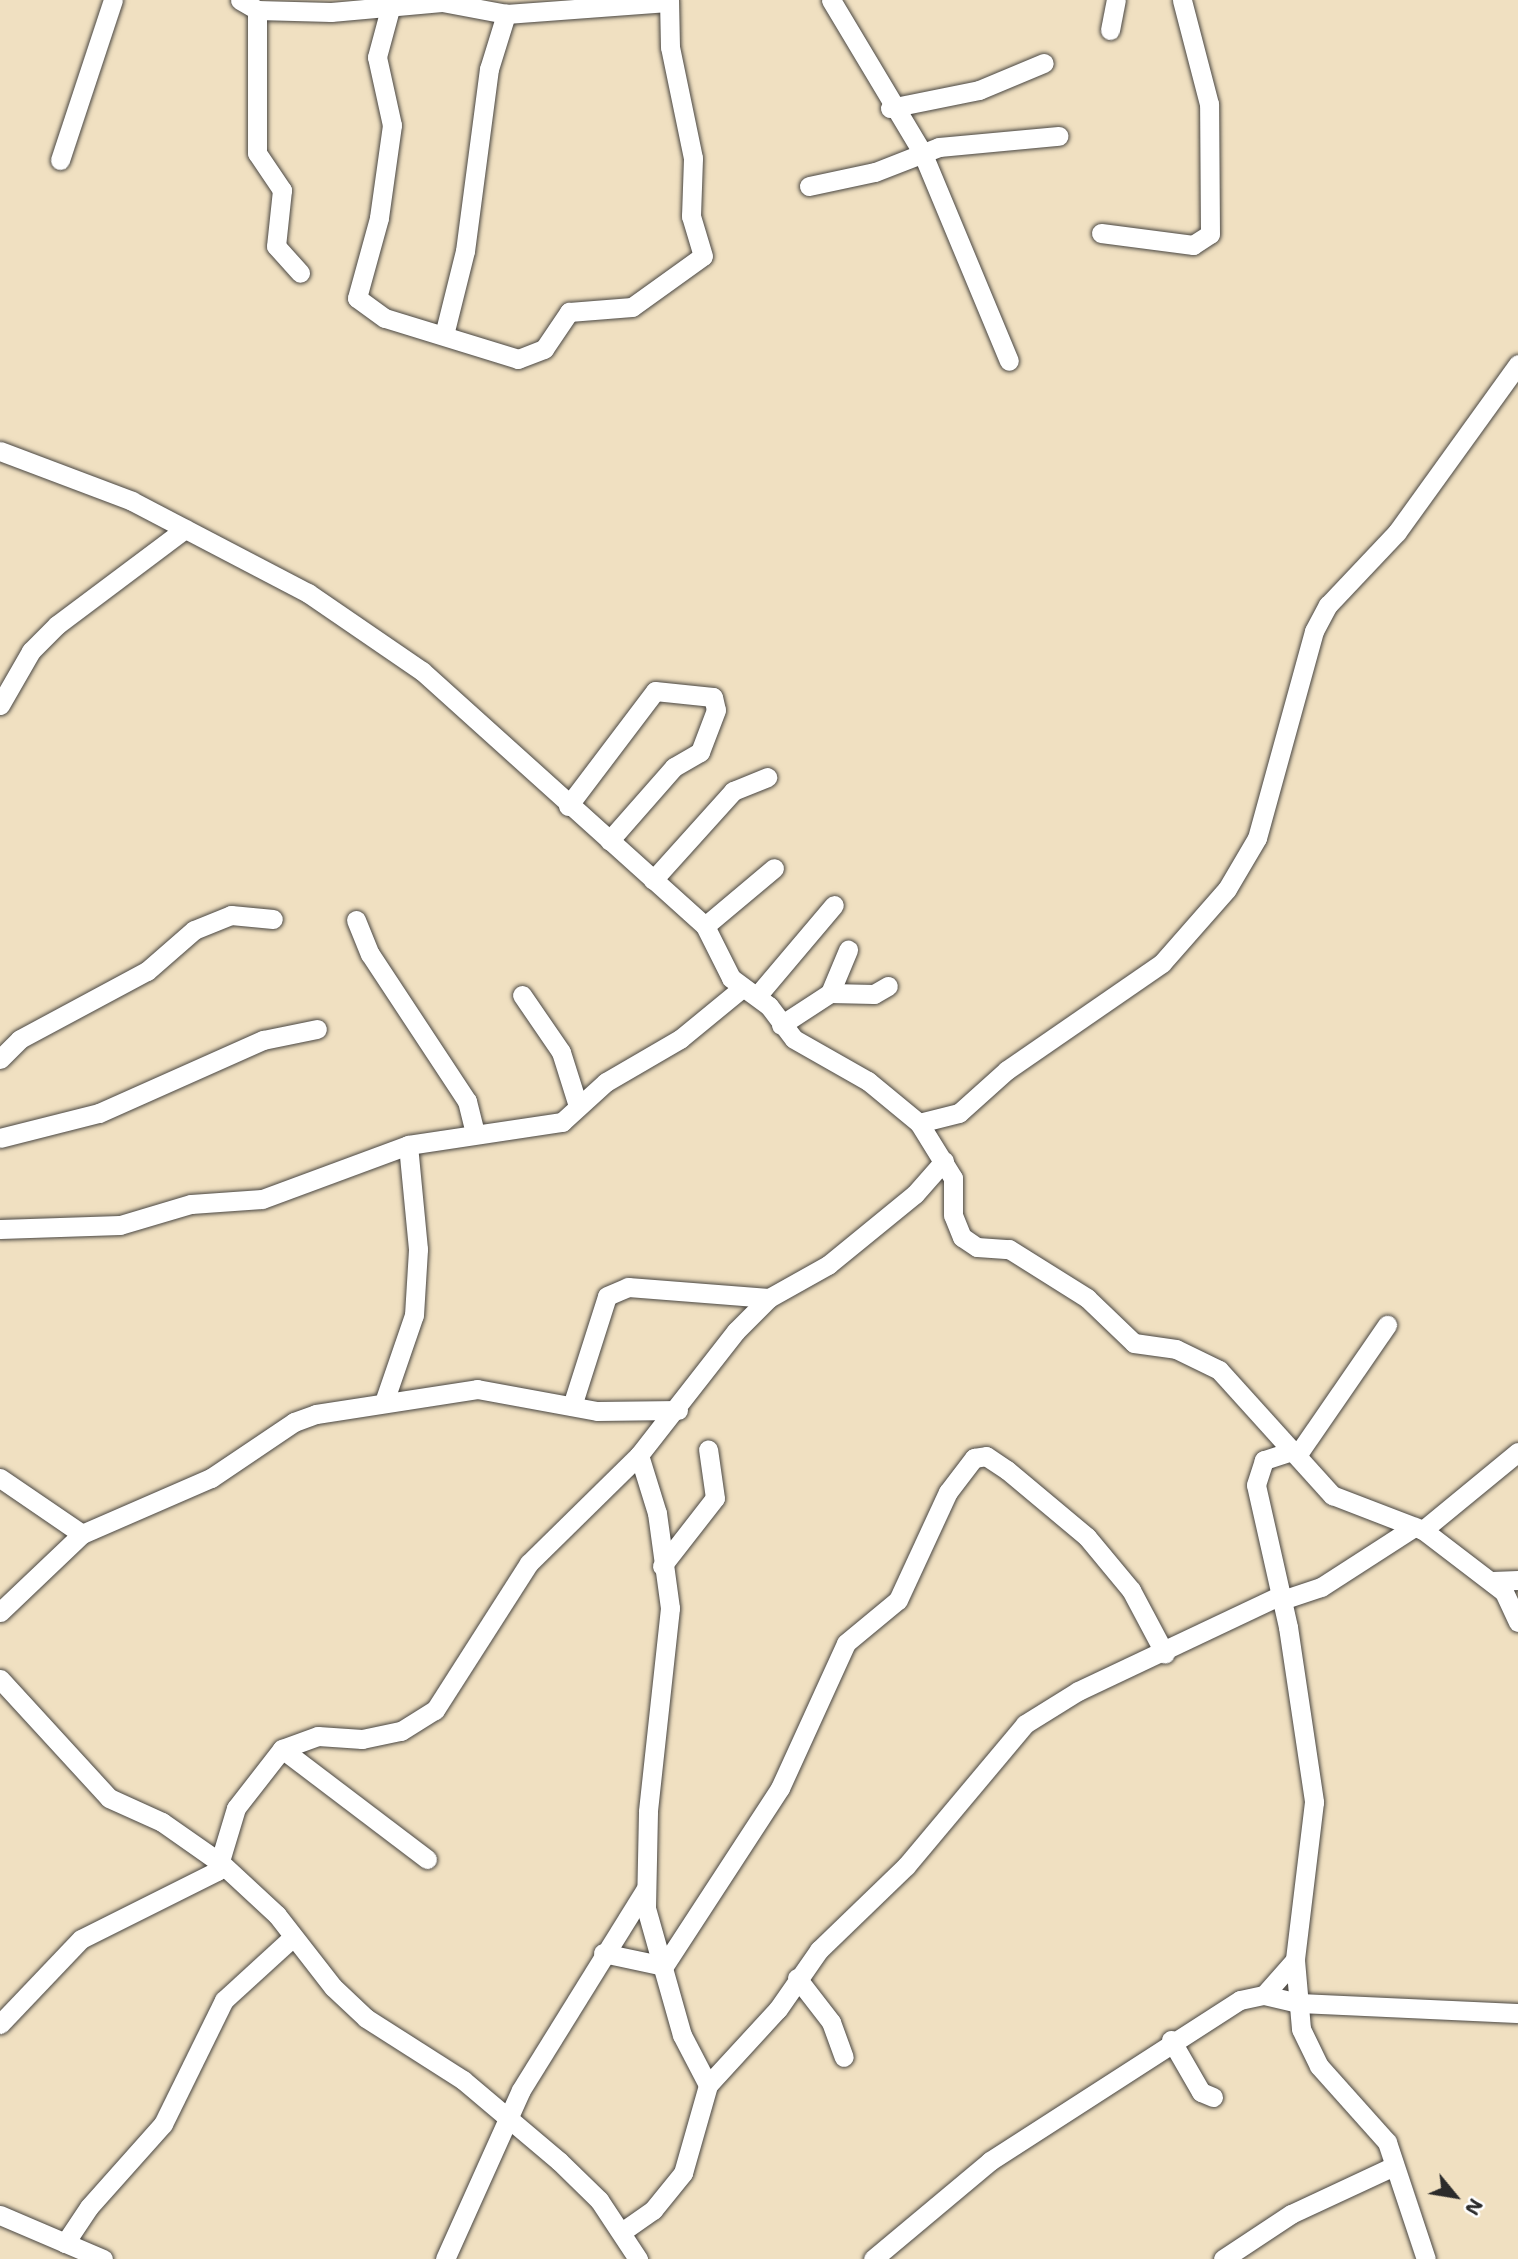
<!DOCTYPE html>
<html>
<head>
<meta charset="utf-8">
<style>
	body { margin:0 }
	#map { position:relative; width:1518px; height:2259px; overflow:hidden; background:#f0e0c1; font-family:"Shantell Sans",sans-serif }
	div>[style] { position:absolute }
	.roads { filter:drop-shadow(0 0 2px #494642) drop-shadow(0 0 2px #494642) }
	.minor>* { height:19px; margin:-9.5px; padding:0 9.5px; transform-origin:9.5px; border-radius:9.5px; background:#fff }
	span { translate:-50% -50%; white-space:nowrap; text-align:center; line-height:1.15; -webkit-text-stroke:6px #fff; paint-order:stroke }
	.north { position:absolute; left:1420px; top:2161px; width:70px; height:70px; -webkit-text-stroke:5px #fff; paint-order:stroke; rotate:120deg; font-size:19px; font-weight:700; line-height:28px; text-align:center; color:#2b2b2b }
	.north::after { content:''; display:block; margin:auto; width:24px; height:32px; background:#2b2b2b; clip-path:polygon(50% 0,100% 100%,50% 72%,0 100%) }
</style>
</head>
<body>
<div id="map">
	<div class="roads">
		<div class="minor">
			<i style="left:240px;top:0;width:20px;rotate:30deg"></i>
			<i style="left:257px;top:10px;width:74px;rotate:1.5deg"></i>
			<i style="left:331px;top:12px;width:111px;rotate:-5.1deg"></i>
			<i style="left:442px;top:2px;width:65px;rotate:10.6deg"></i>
			<i style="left:506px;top:14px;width:162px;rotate:-4.2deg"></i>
			<i style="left:831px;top:0;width:177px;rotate:59.1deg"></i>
			<i style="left:922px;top:152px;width:226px;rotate:67.4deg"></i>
			<i style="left:391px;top:5px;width:54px;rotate:105.1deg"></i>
			<i style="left:377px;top:57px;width:70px;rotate:77.6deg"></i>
			<i style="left:392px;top:125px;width:94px;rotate:98deg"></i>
			<i style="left:379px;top:218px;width:83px;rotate:105.4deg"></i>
			<i style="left:357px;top:298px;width:34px;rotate:36deg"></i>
			<i style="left:385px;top:318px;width:139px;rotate:17.1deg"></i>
			<i style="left:518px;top:359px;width:28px;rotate:-21deg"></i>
			<i style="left:544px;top:349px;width:45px;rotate:-56deg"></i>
			<i style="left:569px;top:312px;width:63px;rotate:-4.5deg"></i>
			<i style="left:632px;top:307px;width:87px;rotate:-35.7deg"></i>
			<i style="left:703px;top:256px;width:42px;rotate:-106.7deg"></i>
			<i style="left:691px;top:216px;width:58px;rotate:-88deg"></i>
			<i style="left:693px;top:158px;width:113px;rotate:-101.7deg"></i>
			<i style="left:670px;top:47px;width:47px;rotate:-91.2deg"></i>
			<i style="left:257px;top:10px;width:143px;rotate:90deg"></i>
			<i style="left:257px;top:153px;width:45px;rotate:56deg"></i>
			<i style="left:282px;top:190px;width:56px;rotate:96.1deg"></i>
			<i style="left:276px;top:246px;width:36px;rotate:48deg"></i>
			<i style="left:1110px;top:30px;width:31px;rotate:-79deg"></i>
			<i style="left:890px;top:108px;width:91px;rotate:-11.4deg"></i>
			<i style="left:979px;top:90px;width:70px;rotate:-22.6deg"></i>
			<i style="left:60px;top:160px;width:169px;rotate:-71.7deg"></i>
			<i style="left:809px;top:186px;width:67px;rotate:-12deg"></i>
			<i style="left:875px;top:172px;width:69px;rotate:-21.3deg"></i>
			<i style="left:939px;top:147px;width:120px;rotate:-5.3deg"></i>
			<i style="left:1101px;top:233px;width:93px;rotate:7.4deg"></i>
			<i style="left:1193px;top:245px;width:20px;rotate:-33deg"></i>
			<i style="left:1210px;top:234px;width:130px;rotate:-90.4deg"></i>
			<i style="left:1209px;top:104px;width:107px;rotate:-104.6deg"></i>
			<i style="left:444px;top:335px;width:87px;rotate:-76deg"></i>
			<i style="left:465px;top:251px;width:184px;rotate:-82.5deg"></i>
			<i style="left:489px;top:69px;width:58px;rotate:-72.8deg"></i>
			<i style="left:0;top:451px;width:141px;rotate:20.7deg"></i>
			<i style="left:132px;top:501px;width:199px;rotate:27.6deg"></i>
			<i style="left:308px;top:593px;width:138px;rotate:34.4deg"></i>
			<i style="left:422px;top:671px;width:381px;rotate:42deg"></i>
			<i style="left:705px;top:926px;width:58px;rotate:63.4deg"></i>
			<i style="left:731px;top:978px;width:47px;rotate:36.4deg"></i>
			<i style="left:769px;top:1006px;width:41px;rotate:52.9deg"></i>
			<i style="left:794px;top:1039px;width:85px;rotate:29.6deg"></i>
			<i style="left:868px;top:1081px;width:66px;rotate:39.5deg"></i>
			<i style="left:919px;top:1123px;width:65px;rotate:58.3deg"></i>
			<i style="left:953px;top:1178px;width:37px;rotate:90deg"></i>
			<i style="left:953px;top:1215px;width:24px;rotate:68deg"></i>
			<i style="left:962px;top:1237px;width:18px;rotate:34deg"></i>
			<i style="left:977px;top:1247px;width:32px;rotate:4deg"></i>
			<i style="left:1009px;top:1249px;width:92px;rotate:32.1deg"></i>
			<i style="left:1087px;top:1298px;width:65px;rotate:43.8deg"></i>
			<i style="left:1134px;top:1343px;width:42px;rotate:8.1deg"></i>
			<i style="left:1176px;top:1349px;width:48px;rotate:26deg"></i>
			<i style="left:1219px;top:1370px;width:169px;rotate:47.9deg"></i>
			<i style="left:1332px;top:1495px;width:97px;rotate:21deg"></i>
			<i style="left:1423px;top:1530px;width:123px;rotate:-39.4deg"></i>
			<i style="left:0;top:705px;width:62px;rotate:-60.1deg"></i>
			<i style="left:31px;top:651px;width:37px;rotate:-45deg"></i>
			<i style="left:57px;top:625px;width:160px;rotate:-36.9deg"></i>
			<i style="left:568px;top:806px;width:144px;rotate:-52.9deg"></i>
			<i style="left:655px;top:691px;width:58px;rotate:5.9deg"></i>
			<i style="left:713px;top:697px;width:13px;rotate:77deg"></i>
			<i style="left:716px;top:710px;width:45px;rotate:110.9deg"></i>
			<i style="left:700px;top:752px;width:30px;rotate:150deg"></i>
			<i style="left:674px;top:767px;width:98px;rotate:131.3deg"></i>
			<i style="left:653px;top:880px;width:120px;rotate:-48deg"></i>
			<i style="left:733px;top:791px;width:37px;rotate:-22deg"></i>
			<i style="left:356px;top:920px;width:37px;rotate:68deg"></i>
			<i style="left:370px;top:954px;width:176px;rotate:56.6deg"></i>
			<i style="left:467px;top:1101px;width:30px;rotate:76deg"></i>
			<i style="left:705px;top:926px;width:90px;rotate:-40deg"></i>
			<i style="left:830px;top:993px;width:47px;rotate:-67.3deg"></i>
			<i style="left:522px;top:995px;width:69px;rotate:55.6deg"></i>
			<i style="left:561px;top:1052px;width:57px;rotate:72.5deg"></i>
			<i style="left:757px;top:996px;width:119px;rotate:-49.8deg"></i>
			<i style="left:781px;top:1025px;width:59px;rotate:-33.1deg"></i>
			<i style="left:830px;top:993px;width:44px;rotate:1.3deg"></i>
			<i style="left:874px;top:994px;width:16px;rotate:-30deg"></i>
			<i style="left:0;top:1059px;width:28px;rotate:-45deg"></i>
			<i style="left:20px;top:1039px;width:144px;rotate:-28.2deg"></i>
			<i style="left:147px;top:971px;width:62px;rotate:-41.1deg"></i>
			<i style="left:194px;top:930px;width:40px;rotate:-22deg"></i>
			<i style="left:231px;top:915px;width:42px;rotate:5.4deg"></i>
			<i style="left:919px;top:1123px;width:41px;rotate:-14deg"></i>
			<i style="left:959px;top:1113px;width:64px;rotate:-41.9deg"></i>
			<i style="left:1007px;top:1070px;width:188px;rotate:-34.6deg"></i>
			<i style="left:1162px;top:963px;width:98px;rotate:-48.7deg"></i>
			<i style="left:1227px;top:889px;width:59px;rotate:-59.5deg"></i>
			<i style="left:1257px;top:838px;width:215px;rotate:-74.6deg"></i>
			<i style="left:1314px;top:631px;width:30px;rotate:-62deg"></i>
			<i style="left:1328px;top:605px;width:100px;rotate:-46.6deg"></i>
			<i style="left:1397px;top:532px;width:207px;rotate:-54.2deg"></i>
			<i style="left:0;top:1138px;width:102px;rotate:-14.2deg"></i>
			<i style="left:99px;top:1113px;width:180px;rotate:-24deg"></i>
			<i style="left:263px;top:1040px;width:55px;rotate:-11.5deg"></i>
			<i style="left:0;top:1229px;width:120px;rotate:-1.9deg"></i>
			<i style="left:120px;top:1225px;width:74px;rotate:-16.5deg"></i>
			<i style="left:191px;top:1204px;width:71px;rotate:-4deg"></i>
			<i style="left:262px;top:1199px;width:156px;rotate:-20.3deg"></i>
			<i style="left:408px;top:1145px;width:156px;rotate:-8.5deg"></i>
			<i style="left:562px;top:1122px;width:59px;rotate:-42.3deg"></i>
			<i style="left:606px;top:1082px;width:86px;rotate:-30.2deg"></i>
			<i style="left:680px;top:1039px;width:80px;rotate:-39.4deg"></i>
			<i style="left:384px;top:1402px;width:92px;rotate:-71deg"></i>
			<i style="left:414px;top:1315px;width:66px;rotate:-86.5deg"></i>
			<i style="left:418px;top:1249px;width:104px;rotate:-95.5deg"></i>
			<i style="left:572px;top:1406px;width:115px;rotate:-72.3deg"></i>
			<i style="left:607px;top:1296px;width:23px;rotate:-23deg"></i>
			<i style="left:628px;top:1287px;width:141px;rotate:4.5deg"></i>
			<i style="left:1295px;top:1450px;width:33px;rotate:162deg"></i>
			<i style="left:1264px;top:1460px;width:26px;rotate:108deg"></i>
			<i style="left:1256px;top:1485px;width:146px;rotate:77.3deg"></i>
			<i style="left:1288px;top:1627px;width:177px;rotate:81.5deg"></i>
			<i style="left:1314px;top:1802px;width:159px;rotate:96.9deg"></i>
			<i style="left:1295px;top:1960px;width:69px;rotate:85deg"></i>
			<i style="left:1301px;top:2029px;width:41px;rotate:64.1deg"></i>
			<i style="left:1319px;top:2066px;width:102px;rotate:48.2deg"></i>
			<i style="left:1387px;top:2142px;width:123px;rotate:71.6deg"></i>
			<i style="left:1298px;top:1454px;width:157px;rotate:-55.4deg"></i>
			<i style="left:639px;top:1455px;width:61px;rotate:72.8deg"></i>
			<i style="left:657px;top:1513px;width:96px;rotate:82.2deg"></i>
			<i style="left:670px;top:1608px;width:205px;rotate:96.2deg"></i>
			<i style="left:648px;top:1812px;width:96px;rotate:91.2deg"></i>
			<i style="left:646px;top:1908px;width:132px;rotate:74.2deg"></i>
			<i style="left:682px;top:2035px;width:56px;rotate:62.5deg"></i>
			<i style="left:0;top:1478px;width:99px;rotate:34.3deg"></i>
			<i style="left:1423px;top:1530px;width:102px;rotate:37.4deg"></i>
			<i style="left:1504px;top:1592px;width:33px;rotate:65deg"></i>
			<i style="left:662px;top:1566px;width:86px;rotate:-52.1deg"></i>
			<i style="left:715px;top:1498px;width:49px;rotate:-98.1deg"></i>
			<i style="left:1492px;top:1581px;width:26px;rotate:-2deg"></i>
			<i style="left:1282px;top:1600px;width:41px;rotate:-18.4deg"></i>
			<i style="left:1321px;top:1587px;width:111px;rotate:-32.8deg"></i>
			<i style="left:0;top:1612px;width:113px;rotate:-43.6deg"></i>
			<i style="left:82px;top:1534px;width:141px;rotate:-23.5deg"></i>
			<i style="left:211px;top:1478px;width:100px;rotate:-34deg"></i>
			<i style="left:294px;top:1422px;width:23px;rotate:-20deg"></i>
			<i style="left:316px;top:1414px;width:163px;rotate:-8.8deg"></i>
			<i style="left:477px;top:1389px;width:122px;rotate:10.4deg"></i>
			<i style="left:597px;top:1411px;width:81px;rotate:-0.7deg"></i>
			<i style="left:0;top:1679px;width:161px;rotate:47.5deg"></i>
			<i style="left:109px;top:1798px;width:58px;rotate:24.4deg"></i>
			<i style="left:162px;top:1822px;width:73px;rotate:35deg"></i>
			<i style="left:222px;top:1864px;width:75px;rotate:42.8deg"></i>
			<i style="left:277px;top:1915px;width:91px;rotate:52.1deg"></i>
			<i style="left:333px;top:1987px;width:45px;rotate:43.2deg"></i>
			<i style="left:366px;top:2018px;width:115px;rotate:32.6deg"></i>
			<i style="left:463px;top:2080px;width:126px;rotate:40.2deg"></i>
			<i style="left:559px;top:2161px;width:56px;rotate:44.3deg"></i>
			<i style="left:599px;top:2200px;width:71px;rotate:56.5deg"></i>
			<i style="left:282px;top:1749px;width:182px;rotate:37.2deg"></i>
			<i style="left:603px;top:1953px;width:62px;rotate:12deg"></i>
			<i style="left:664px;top:1966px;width:212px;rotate:-56.9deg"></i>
			<i style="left:780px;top:1788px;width:159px;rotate:-65.5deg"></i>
			<i style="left:846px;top:1643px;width:67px;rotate:-39.6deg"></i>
			<i style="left:898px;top:1600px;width:119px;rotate:-65.2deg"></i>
			<i style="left:948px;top:1492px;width:43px;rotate:-52.6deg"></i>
			<i style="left:974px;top:1458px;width:12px;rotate:-9deg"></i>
			<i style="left:986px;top:1456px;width:25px;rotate:34deg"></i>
			<i style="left:1007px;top:1470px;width:104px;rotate:39.9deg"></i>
			<i style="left:1087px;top:1537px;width:69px;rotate:50.3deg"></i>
			<i style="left:1131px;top:1590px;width:72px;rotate:62deg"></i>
			<i style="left:797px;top:1978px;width:56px;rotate:52.3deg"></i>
			<i style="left:831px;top:2022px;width:37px;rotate:70deg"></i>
			<i style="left:1264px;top:1995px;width:47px;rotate:-48.5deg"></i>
			<i style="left:0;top:2024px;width:117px;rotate:-46.4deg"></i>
			<i style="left:81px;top:1939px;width:152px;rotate:-26.6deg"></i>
			<i style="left:217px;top:1871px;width:66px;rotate:-73.2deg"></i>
			<i style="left:236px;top:1808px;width:75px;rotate:-52.1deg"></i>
			<i style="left:282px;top:1749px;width:38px;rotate:-20deg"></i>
			<i style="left:318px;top:1736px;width:44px;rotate:3.9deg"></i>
			<i style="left:362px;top:1739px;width:40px;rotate:-12deg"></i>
			<i style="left:401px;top:1731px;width:40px;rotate:-32deg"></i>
			<i style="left:435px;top:1710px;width:174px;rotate:-57.4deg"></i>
			<i style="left:529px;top:1563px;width:154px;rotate:-44.5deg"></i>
			<i style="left:639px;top:1455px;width:157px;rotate:-52deg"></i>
			<i style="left:736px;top:1331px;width:47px;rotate:-45deg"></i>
			<i style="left:769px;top:1298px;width:68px;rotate:-29.2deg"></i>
			<i style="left:828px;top:1265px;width:112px;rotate:-39.2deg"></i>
			<i style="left:915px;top:1194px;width:44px;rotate:-48.7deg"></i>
			<i style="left:1171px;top:2040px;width:60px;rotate:60deg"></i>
			<i style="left:1201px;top:2092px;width:13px;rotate:23deg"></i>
			<i style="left:0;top:2215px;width:112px;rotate:23.1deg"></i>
			<i style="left:623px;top:2231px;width:37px;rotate:-35deg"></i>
			<i style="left:653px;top:2210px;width:48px;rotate:-51deg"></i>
			<i style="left:683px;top:2173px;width:91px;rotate:-74.1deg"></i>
			<i style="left:708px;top:2085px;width:103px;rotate:-47.4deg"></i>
			<i style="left:778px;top:2009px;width:72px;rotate:-55.2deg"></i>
			<i style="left:819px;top:1950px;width:121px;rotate:-44deg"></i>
			<i style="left:906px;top:1866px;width:185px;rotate:-50deg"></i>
			<i style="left:1025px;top:1724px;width:62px;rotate:-31.9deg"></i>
			<i style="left:1078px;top:1691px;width:225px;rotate:-25.3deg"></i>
			<i style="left:65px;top:2243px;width:43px;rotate:-56.3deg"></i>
			<i style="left:89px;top:2207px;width:111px;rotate:-48.3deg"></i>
			<i style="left:163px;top:2124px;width:138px;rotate:-63.8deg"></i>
			<i style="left:224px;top:2000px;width:93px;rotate:-42.4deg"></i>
			<i style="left:445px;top:2259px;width:185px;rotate:-65.8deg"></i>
			<i style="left:521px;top:2090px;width:235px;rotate:-58.2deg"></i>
			<i style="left:873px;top:2259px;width:153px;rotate:-39.9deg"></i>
			<i style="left:990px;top:2161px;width:297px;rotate:-32.8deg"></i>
			<i style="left:1240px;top:2000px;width:25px;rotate:-12deg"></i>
			<i style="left:1264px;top:1995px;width:35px;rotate:13deg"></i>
			<i style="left:1298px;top:2003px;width:220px;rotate:2.6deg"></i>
			<i style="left:1223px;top:2259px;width:82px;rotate:-33.5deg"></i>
			<i style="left:1291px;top:2214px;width:111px;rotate:-25deg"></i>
		</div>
	</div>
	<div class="north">N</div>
</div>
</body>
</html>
